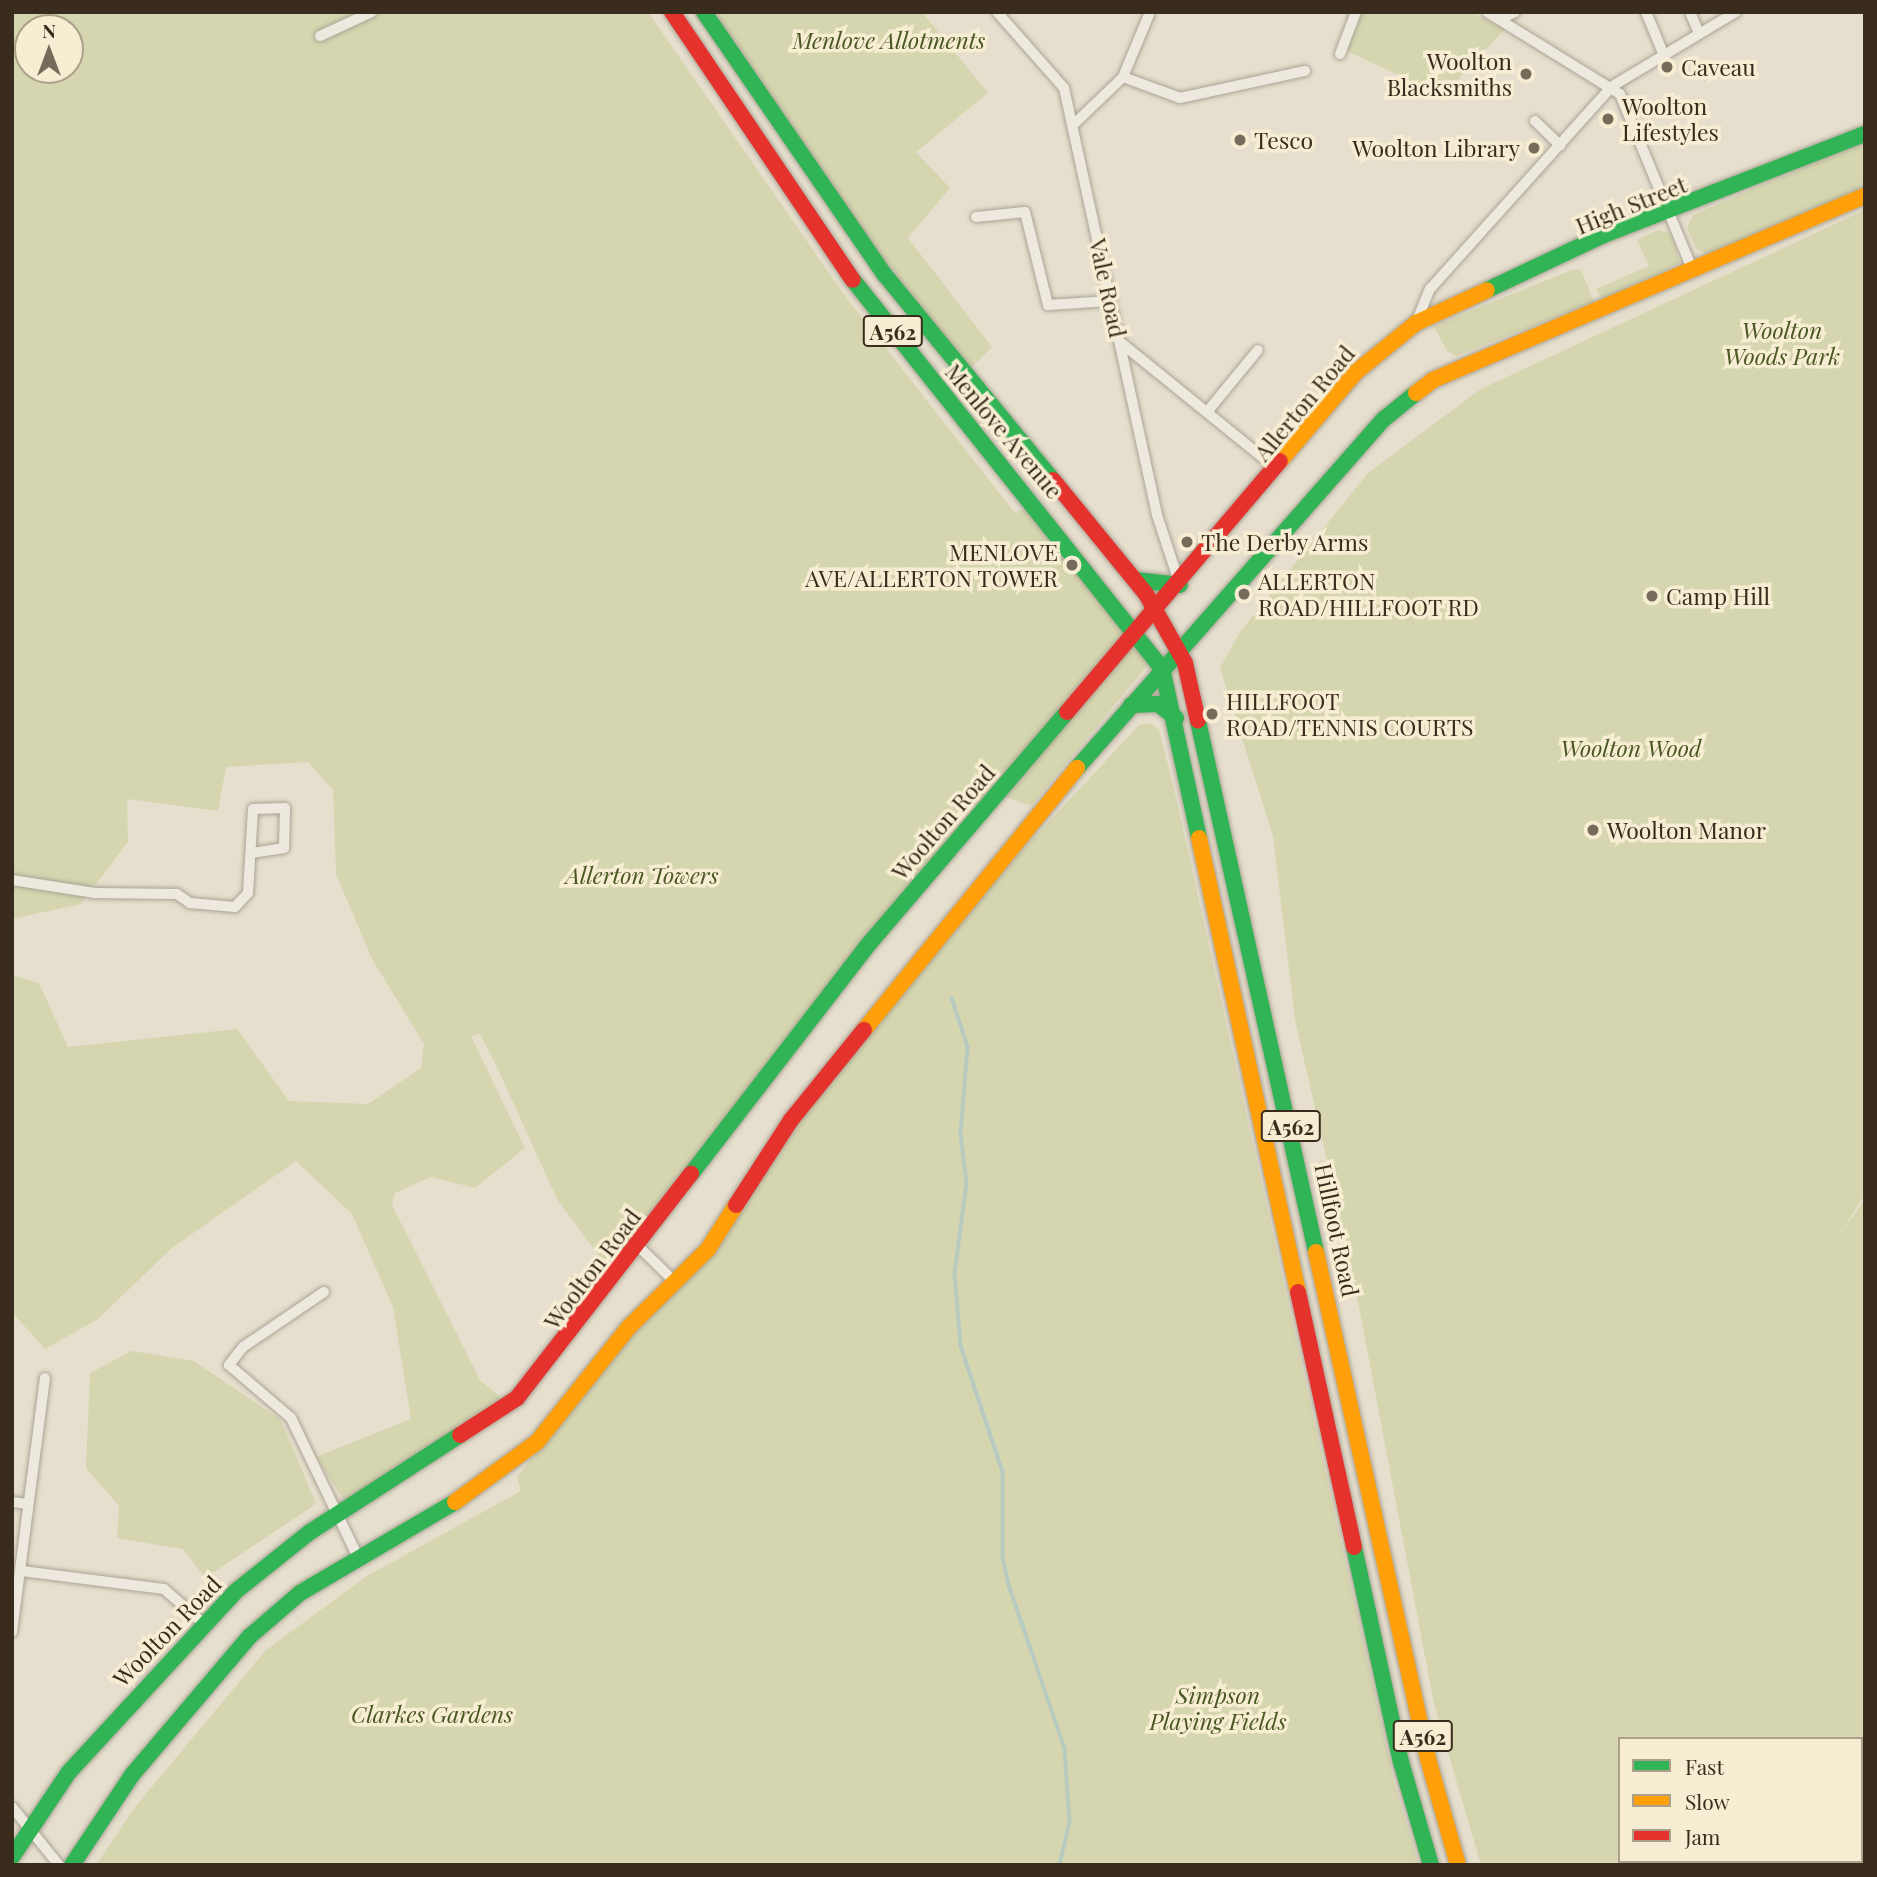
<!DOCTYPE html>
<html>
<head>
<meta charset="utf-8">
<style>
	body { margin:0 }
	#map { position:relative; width:1877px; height:1877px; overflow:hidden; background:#e6dfce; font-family:"Playfair Display",serif }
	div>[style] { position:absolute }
	.green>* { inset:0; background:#d5d6af }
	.stream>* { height:3.5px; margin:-1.75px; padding:0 1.75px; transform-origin:1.75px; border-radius:1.75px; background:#b8cbc0 }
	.roads { filter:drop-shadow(0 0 2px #aba496) drop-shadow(0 0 2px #aba496) }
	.street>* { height:10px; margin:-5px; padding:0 5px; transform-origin:5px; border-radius:5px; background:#ede9df }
	.fast>* { height:16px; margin:-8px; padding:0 8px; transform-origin:8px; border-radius:8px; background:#30b455 }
	.slow>* { height:16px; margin:-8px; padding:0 8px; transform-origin:8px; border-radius:8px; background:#ff9f0a }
	.jam>* { height:16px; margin:-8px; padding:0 8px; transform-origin:8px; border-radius:8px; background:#e5322d }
	.dots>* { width:19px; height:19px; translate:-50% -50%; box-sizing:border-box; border:4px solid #f7edd3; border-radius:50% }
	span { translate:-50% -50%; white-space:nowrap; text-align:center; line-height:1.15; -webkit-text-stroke:7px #f7edd3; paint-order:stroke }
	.shield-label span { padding:2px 5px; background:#f7edd3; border:2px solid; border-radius:5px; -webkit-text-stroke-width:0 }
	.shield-label { font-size:21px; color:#3a2c1d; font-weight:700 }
	.park-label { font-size:23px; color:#495723; font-style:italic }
	.poi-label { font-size:23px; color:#3a2c1d }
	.right { translate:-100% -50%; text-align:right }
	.left { translate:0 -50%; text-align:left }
	.street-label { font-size:23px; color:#3a2c1d }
	.frame { position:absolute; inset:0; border:14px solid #3a2c1d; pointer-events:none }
	.legend { position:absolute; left:1618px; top:1737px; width:245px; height:126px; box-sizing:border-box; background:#f7edd3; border:2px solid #aba08a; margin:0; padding:9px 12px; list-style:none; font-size:21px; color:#3a2c1d }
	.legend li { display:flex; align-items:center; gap:14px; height:35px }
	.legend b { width:35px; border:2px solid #aba08a }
	.north { position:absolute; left:14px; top:14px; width:70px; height:70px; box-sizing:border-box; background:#f7edd3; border:2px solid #aba08a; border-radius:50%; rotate:0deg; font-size:19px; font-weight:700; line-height:28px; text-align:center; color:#3a2c1d }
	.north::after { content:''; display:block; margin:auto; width:24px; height:32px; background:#766b5b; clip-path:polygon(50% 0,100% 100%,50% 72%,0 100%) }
</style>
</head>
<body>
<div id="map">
	<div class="green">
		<i style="clip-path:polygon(evenodd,12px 12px,648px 12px,845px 296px,1015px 513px,1025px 508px,1150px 662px,1031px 806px,993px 792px,613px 1275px,557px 1199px,496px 1065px,480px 1034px,471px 1036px,525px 1148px,475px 1188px,431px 1177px,395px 1193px,392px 1205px,480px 1380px,505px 1401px,346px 1503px,316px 1457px,411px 1419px,393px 1307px,352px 1214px,296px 1161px,172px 1248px,98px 1319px,45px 1349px,12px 1312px,12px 975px,39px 983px,68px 1047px,237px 1029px,289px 1101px,368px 1104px,421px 1068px,424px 1044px,372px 959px,336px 874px,333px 790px,308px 762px,226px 767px,218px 811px,127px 799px,128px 842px,81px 904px,12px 919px,12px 12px,28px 28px,70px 28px,70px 70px,28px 70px,28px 28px)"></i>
		<i style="clip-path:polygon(715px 12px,922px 12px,988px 93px,916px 152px,950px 188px,908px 238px,992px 347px,969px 370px,864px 231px)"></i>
		<i style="clip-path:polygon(1362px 12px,1469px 12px,1505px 29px,1443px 96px,1347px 51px)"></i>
		<i style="clip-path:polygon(1865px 141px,1865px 186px,1708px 254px,1697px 250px,1687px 228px,1693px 215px)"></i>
		<i style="clip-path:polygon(evenodd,1865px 210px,1865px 1194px,1839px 1236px,1865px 1199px,1865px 1865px,1481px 1865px,1434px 1704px,1353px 1275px,1295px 1020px,1273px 836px,1220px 668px,1240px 632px,1368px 473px,1481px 389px,1865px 210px,1620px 1739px,1861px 1739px,1861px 1861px,1620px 1861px,1620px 1739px)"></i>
		<i style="clip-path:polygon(1658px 230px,1671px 233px,1680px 263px,1602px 300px,1596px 289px,1649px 266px,1637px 240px)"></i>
		<i style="clip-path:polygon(1574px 269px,1581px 270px,1594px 302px,1456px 356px,1447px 351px,1434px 326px)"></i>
		<i style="clip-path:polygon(1149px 723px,1159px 729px,1179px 810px,1394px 1782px,1419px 1865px,96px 1865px,135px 1807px,266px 1650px,367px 1576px,521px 1491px,517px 1477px,629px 1331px,709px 1253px,792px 1126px,992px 883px,1139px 725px)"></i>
		<i style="clip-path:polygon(132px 1351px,194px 1361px,281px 1420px,316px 1504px,205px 1578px,183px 1549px,117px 1538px,119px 1506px,86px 1468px,90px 1373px)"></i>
	</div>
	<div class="stream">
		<i style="left:952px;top:998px;width:52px;rotate:71.9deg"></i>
		<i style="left:968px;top:1047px;width:87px;rotate:94.6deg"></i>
		<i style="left:961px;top:1134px;width:49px;rotate:83deg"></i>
		<i style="left:967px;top:1183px;width:92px;rotate:97.5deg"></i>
		<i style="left:955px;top:1274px;width:72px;rotate:85.2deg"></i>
		<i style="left:961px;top:1346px;width:133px;rotate:71.6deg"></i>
		<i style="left:1003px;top:1472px;width:86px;rotate:90deg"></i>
		<i style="left:1003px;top:1558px;width:31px;rotate:77deg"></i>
		<i style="left:1010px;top:1588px;width:170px;rotate:71.1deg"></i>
		<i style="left:1065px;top:1749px;width:73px;rotate:86.1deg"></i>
		<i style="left:1070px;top:1822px;width:44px;rotate:103.1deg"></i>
	</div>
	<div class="roads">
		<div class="street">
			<i style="left:997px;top:12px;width:101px;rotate:48.6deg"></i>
			<i style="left:1064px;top:88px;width:437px;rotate:77.7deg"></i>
			<i style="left:1157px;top:515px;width:74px;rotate:71.8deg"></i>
			<i style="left:1487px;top:12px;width:156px;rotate:31.7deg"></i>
			<i style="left:1620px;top:94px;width:189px;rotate:67.6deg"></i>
			<i style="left:1646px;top:12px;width:44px;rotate:67.5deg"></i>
			<i style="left:1690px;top:12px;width:21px;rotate:67deg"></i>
			<i style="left:1501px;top:19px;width:16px;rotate:-27deg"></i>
			<i style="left:320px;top:36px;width:57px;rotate:-24.8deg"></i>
			<i style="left:1340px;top:54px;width:45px;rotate:-69.1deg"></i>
			<i style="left:1123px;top:77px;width:61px;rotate:20.2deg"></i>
			<i style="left:1180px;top:98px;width:128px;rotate:-12.2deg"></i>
			<i style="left:1535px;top:121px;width:35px;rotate:44deg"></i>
			<i style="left:1073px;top:125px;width:69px;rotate:-43.8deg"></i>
			<i style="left:1123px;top:77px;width:70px;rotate:-67.4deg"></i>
			<i style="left:976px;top:217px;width:49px;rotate:-5.8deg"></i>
			<i style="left:1025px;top:212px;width:96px;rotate:76.1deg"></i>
			<i style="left:1048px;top:305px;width:62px;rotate:-3.7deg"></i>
			<i style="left:1416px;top:323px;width:37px;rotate:-68deg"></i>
			<i style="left:1430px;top:289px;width:271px;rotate:-48.1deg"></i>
			<i style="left:1611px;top:87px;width:146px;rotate:-31deg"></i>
			<i style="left:1120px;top:342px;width:202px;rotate:39deg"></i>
			<i style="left:1207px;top:412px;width:80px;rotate:-50.6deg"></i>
			<i style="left:12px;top:880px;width:84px;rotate:8.9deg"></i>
			<i style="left:95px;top:893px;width:82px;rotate:0.7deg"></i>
			<i style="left:177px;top:894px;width:16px;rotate:35deg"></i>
			<i style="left:190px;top:903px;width:45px;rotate:5.1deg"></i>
			<i style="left:235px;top:907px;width:19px;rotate:-47deg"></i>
			<i style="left:248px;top:893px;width:84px;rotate:-86.6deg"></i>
			<i style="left:253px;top:809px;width:32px;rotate:-2deg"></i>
			<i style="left:285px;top:808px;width:40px;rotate:91.4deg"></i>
			<i style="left:284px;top:848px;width:33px;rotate:171deg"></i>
			<i style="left:638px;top:1246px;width:52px;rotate:44.2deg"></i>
			<i style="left:324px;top:1292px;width:98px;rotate:145.8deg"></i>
			<i style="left:243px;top:1347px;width:23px;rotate:128deg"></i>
			<i style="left:229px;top:1365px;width:82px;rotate:40.5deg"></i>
			<i style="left:291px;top:1418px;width:154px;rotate:64.3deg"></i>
			<i style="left:12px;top:1502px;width:16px;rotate:7deg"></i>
			<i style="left:22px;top:1571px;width:143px;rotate:7.2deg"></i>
			<i style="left:164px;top:1589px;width:52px;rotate:41.1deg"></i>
			<i style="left:12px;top:1632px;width:256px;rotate:-82.6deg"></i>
			<i style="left:12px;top:1807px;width:75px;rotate:51deg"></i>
		</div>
		<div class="fast">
			<i style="left:704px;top:12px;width:319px;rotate:55.5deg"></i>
			<i style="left:885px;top:275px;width:265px;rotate:50.7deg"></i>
			<i style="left:853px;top:280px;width:496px;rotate:51.5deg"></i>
			<i style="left:1162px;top:668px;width:174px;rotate:77.7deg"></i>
			<i style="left:1487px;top:290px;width:129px;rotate:-25.2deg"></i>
			<i style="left:1604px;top:235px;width:280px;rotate:-21.2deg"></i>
			<i style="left:1135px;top:580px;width:45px;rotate:6.3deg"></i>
			<i style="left:1131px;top:705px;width:27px;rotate:-2deg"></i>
			<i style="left:1158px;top:704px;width:23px;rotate:38deg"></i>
			<i style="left:1198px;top:721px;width:544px;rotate:77.47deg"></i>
			<i style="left:1077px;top:768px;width:465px;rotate:-48.7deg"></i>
			<i style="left:1384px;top:419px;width:41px;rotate:-39.1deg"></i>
			<i style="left:691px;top:1174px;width:289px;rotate:-52.3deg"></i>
			<i style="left:868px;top:945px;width:306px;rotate:-49.5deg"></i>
			<i style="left:1354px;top:1547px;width:220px;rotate:77.7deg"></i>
			<i style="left:1401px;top:1762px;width:107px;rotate:73.8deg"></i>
			<i style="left:12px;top:1857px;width:102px;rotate:-56.2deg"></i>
			<i style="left:69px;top:1772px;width:246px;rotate:-47.3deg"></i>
			<i style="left:236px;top:1591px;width:95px;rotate:-38.6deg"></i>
			<i style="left:310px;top:1532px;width:179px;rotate:-32.9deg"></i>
			<i style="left:72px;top:1865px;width:108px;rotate:-56.3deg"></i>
			<i style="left:132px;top:1775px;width:181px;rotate:-49.7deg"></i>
			<i style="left:249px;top:1637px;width:67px;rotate:-40.8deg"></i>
			<i style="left:300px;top:1593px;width:180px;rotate:-30.4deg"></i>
		</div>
		<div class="slow">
			<i style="left:1416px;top:393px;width:21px;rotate:-37deg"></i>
			<i style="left:1433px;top:380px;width:470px;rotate:-23.1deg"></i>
			<i style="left:1280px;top:461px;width:117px;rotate:-49.5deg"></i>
			<i style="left:1356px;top:372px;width:77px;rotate:-39.2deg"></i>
			<i style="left:1416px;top:323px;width:78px;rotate:-24.9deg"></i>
			<i style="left:1199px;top:838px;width:465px;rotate:77.7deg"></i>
			<i style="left:864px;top:1030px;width:338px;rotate:-50.9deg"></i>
			<i style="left:1316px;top:1252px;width:519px;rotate:77.54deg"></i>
			<i style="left:1428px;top:1759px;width:110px;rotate:74.2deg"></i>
			<i style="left:455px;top:1502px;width:102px;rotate:-36.2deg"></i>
			<i style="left:537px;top:1442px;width:146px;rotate:-51.4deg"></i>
			<i style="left:628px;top:1328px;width:112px;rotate:-44.6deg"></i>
			<i style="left:708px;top:1249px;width:52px;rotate:-57.5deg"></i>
		</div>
		<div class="jam">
			<i style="left:672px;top:12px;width:323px;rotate:56deg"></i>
			<i style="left:1053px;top:480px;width:147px;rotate:50.8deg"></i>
			<i style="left:1146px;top:594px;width:79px;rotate:60.5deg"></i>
			<i style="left:1185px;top:663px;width:59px;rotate:77.4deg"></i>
			<i style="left:1067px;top:712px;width:329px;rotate:-49.7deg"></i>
			<i style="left:736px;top:1205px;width:101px;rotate:-57.1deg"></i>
			<i style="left:791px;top:1120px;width:116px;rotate:-51deg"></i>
			<i style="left:1298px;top:1292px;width:261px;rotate:77.6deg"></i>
			<i style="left:460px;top:1435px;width:68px;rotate:-33deg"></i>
			<i style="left:517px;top:1398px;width:284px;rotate:-52.2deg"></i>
		</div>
	</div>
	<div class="dots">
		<i style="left:1667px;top:67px;background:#766b5b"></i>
		<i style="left:1526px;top:74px;background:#766b5b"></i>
		<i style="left:1608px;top:119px;background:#766b5b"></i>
		<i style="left:1240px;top:140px;background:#766b5b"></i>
		<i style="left:1534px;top:148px;background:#766b5b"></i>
		<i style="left:1187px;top:542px;background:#766b5b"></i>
		<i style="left:1072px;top:565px;background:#766b5b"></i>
		<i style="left:1244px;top:594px;background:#766b5b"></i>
		<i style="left:1652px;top:596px;background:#766b5b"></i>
		<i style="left:1212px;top:714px;background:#766b5b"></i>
		<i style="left:1593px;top:830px;background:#766b5b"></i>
	</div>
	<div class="shield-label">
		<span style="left:893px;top:331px">A562</span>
		<span style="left:1291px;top:1126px">A562</span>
		<span style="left:1423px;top:1736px">A562</span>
	</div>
	<div class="park-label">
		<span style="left:889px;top:40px">Menlove Allotments</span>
		<span style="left:1782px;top:343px">Woolton<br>Woods Park</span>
		<span style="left:1631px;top:748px">Woolton Wood</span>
		<span style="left:642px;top:875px">Allerton Towers</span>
		<span style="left:1218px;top:1708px">Simpson<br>Playing Fields</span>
		<span style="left:432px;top:1714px">Clarkes Gardens</span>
	</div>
	<div class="poi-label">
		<span class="right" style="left:1512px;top:74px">Woolton<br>Blacksmiths</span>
		<span class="left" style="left:1681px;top:67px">Caveau</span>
		<span class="left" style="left:1622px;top:119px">Woolton<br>Lifestyles</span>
		<span class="left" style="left:1254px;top:140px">Tesco</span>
		<span class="right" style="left:1520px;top:148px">Woolton Library</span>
		<span class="left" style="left:1201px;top:542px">The Derby Arms</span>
		<span class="right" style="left:1058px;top:565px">MENLOVE<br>AVE/ALLERTON TOWER</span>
		<span class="left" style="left:1258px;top:594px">ALLERTON<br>ROAD/HILLFOOT RD</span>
		<span class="left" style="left:1666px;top:596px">Camp Hill</span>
		<span class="left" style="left:1226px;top:714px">HILLFOOT<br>ROAD/TENNIS COURTS</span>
		<span class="left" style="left:1607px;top:830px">Woolton Manor</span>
	</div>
	<div class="street-label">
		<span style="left:1631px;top:205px;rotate:-22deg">High Street</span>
		<span style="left:1108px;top:288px;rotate:78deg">Vale Road</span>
		<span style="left:1304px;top:403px;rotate:-50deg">Allerton Road</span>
		<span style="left:1004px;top:431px;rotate:50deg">Menlove Avenue</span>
		<span style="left:943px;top:822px;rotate:-49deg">Woolton Road</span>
		<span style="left:1337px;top:1230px;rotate:78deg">Hillfoot Road</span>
		<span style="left:592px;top:1269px;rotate:-53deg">Woolton Road</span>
		<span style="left:167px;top:1631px;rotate:-46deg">Woolton Road</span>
	</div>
	<div class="frame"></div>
	<ul class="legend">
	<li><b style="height:9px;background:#30b455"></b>Fast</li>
	<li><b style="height:9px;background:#ff9f0a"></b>Slow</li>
	<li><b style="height:9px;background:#e5322d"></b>Jam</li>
	</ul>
	<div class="north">N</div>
</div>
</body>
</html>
